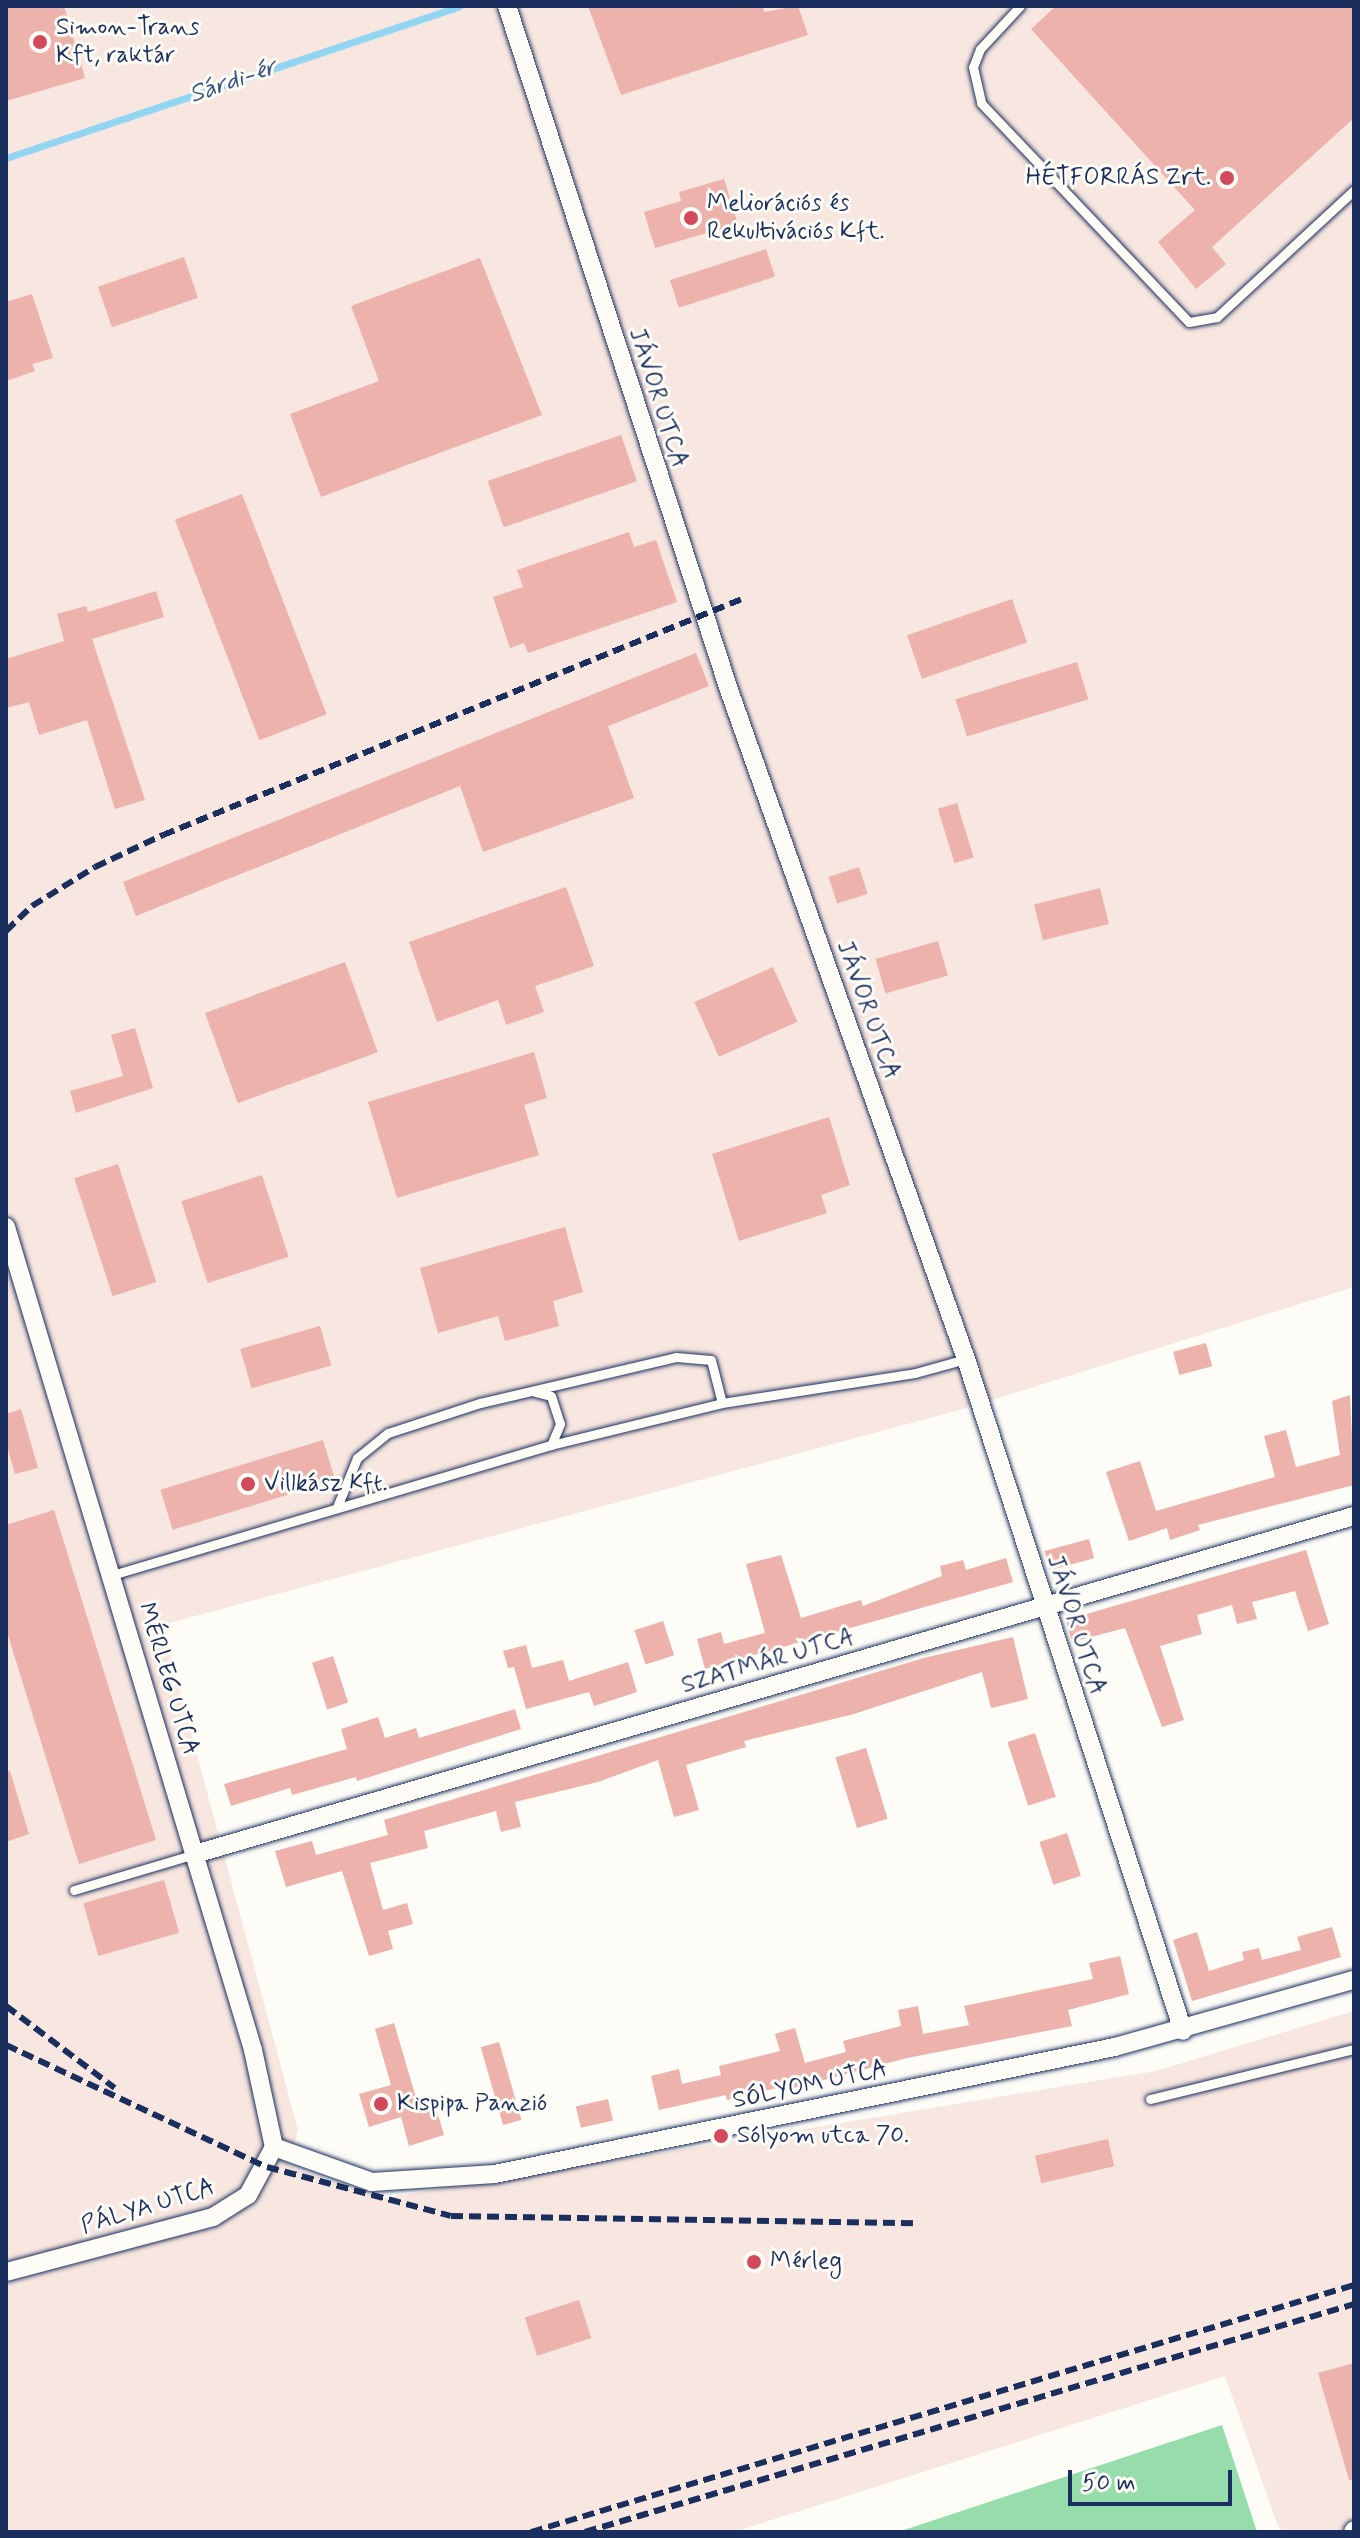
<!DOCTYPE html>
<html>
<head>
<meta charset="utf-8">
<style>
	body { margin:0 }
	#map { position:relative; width:1360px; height:2538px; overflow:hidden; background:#fdfcf7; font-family:Mynerve,sans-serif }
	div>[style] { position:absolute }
	.built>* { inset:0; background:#f8e6e0 }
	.green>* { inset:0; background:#96ddab }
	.stream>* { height:7px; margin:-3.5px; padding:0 3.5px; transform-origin:3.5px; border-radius:3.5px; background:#91d5f3 }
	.building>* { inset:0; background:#edb2ac; transform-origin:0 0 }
	.roads { filter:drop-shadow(0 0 2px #1b2f5e) drop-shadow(0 0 2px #1b2f5e) }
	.lane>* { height:9px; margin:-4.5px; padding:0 4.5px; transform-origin:4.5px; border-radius:4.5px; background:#fdfcf7 }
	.street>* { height:18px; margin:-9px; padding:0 9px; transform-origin:9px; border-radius:9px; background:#fdfcf7 }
	.rail>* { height:6px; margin-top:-3px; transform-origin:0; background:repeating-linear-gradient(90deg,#1b2f5e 0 12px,transparent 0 18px) }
	.dots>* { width:22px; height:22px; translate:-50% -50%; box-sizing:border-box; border:4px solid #fdfcf7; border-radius:50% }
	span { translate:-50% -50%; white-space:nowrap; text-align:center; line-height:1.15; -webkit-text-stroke:6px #fdfcf7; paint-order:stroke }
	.poi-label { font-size:24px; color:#1b2f5e }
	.left { translate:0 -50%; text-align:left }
	.right { translate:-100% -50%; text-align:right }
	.street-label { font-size:24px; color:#1b2f5e }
	.water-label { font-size:26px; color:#385883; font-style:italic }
	.frame { position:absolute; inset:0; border:8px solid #1b2f5e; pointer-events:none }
	.scale { position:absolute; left:1068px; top:2470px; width:164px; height:36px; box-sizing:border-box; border:4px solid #1b2f5e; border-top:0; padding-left:10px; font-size:24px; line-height:28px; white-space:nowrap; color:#1b2f5e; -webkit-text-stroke:6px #fdfcf7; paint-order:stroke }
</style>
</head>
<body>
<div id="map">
	<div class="built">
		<i style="clip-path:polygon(6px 6px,1354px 6px,1354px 1287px,963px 1409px,162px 1625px,298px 2130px,288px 2166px,380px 2199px,1156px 2071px,1354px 2011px,1354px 2532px,1283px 2532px,1278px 2526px,1225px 2376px,734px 2532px,6px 2532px)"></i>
	</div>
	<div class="green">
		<i style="clip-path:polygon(1222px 2425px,1257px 2532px,898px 2532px)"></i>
	</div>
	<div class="stream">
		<i style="left:6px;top:158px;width:478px;rotate:-18.5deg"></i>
	</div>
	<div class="building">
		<i style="clip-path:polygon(6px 6px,64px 6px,85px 78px,6px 101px)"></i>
		<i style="clip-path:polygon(588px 6px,763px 6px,764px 12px,798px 6px,808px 35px,621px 95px)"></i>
		<i style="clip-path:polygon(1056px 6px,1354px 6px,1354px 118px,1212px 247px,1226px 264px,1196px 289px,1158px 242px,1195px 210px,1031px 29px)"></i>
		<i style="clip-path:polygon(724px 179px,738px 224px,655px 248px,644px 212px,681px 201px,679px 192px)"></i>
		<i style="left:766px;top:249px;width:29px;height:101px;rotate:72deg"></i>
		<i style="left:184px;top:257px;width:43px;height:91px;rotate:71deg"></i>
		<i style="clip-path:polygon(480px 258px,542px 415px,321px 497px,290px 414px,379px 381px,351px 306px)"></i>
		<i style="clip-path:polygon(32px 294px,53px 358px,32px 364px,35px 371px,6px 381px,6px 302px)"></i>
		<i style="left:621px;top:435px;width:49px;height:141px;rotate:71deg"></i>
		<i style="left:242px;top:494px;width:236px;height:72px;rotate:69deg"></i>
		<i style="clip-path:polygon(629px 532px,634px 547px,656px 540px,677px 602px,528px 653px,524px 643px,510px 648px,493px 597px,523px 587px,517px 570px)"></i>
		<i style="clip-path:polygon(156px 591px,164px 617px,92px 639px,145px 800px,115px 809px,87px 720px,39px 735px,29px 702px,6px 708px,6px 659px,64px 641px,57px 614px,86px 606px,88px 612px)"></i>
		<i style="left:1012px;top:599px;width:46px;height:111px;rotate:71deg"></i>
		<i style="clip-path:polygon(696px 653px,709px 686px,608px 726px,634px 798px,483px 852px,460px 786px,136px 916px,123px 882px)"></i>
		<i style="left:1077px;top:662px;width:39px;height:127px;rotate:73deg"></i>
		<i style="left:957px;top:803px;width:57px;height:20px;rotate:73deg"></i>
		<i style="left:859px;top:867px;width:28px;height:32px;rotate:72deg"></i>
		<i style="clip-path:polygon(566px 887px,594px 966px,535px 986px,544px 1012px,506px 1025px,498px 1000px,437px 1022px,409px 942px)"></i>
		<i style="left:1100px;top:888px;width:37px;height:68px;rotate:76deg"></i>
		<i style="left:938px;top:941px;width:36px;height:65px;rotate:74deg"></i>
		<i style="left:345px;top:962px;width:96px;height:149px;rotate:70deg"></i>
		<i style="left:773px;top:967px;width:60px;height:86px;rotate:66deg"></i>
		<i style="clip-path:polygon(135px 1028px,153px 1088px,76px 1113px,70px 1091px,123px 1076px,111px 1035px)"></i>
		<i style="clip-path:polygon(534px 1052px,547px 1098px,524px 1105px,539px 1155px,397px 1198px,368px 1102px)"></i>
		<i style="clip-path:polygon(829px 1117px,850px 1185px,821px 1195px,827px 1213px,739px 1241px,712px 1154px)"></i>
		<i style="left:118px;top:1164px;width:124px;height:46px;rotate:72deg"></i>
		<i style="left:262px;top:1175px;width:86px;height:85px;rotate:72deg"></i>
		<i style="clip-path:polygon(565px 1227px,583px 1292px,553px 1301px,559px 1326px,505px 1341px,498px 1316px,438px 1333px,420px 1268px)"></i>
		<i style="left:320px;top:1326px;width:41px;height:83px;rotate:74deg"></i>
		<i style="left:1206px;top:1343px;width:24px;height:34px;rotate:75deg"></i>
		<i style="clip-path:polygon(1350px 1395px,1354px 1485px,1198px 1525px,1200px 1530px,1170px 1540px,1167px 1528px,1129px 1541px,1106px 1472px,1140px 1461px,1156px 1511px,1275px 1477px,1264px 1436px,1286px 1430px,1296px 1467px,1340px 1455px,1332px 1401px)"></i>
		<i style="clip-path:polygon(21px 1409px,38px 1468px,15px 1474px,6px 1443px,6px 1414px)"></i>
		<i style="left:323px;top:1440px;width:42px;height:170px;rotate:73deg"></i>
		<i style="clip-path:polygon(54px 1510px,156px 1840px,79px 1864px,6px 1629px,6px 1525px)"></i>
		<i style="left:1089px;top:1539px;width:20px;height:46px;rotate:75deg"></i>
		<i style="clip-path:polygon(1306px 1550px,1329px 1624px,1308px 1631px,1295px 1591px,1252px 1602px,1257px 1619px,1237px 1624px,1232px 1605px,1197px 1615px,1202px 1634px,1160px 1646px,1184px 1720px,1162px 1727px,1125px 1628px,1072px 1642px,1066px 1620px)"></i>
		<i style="clip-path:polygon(781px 1555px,801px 1618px,861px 1600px,863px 1606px,942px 1576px,940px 1566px,963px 1560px,966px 1570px,1006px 1558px,1013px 1582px,705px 1669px,697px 1639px,721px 1632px,724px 1644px,765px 1633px,746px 1564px)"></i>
		<i style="left:663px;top:1621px;width:36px;height:30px;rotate:72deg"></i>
		<i style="clip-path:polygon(1013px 1637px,1028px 1699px,991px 1708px,982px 1672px,854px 1714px,744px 1741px,746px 1747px,686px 1765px,699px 1810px,674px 1817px,658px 1760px,598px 1782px,515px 1802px,521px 1827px,501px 1832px,496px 1811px,424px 1831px,428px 1848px,370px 1863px,383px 1910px,407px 1903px,413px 1924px,388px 1931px,393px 1949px,369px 1956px,342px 1871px,286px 1887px,275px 1851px,312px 1841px,316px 1855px,388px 1835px,384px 1820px,924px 1658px)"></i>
		<i style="clip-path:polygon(526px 1645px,532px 1668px,563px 1660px,569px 1681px,628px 1662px,637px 1692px,594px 1706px,589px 1692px,526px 1709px,514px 1667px,508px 1668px,503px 1651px)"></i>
		<i style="left:333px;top:1656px;width:49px;height:22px;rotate:72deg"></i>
		<i style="clip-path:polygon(515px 1709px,521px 1729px,357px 1781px,356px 1777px,292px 1795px,290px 1788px,231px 1806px,224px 1784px,347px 1749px,341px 1729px,378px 1717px,385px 1738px,416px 1728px,419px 1738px)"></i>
		<i style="left:1035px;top:1733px;width:67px;height:29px;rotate:72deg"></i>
		<i style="left:866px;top:1748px;width:74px;height:32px;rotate:73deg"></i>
		<i style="clip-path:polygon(10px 1771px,29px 1834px,6px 1842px,6px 1772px)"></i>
		<i style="left:1067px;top:1833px;width:45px;height:29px;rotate:72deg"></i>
		<i style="left:164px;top:1880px;width:55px;height:84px;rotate:74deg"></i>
		<i style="clip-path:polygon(1332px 1927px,1341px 1957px,1192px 2001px,1173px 1940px,1197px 1932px,1209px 1971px,1244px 1960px,1242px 1952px,1259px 1948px,1262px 1960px,1301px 1950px,1297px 1937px)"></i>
		<i style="clip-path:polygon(1120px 1956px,1129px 1994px,1068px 2010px,1072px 2026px,907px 2058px,790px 2089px,789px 2085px,727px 2100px,726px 2095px,659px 2110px,651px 2076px,679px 2069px,682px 2084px,721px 2075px,719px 2066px,780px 2051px,775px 2034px,795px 2028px,805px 2063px,846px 2052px,843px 2041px,901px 2026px,898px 2010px,918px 2006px,923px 2034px,969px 2025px,964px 2006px,1093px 1979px,1089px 1963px)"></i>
		<i style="clip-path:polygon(394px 2023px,417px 2101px,433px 2097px,444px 2135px,409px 2146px,401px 2117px,369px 2127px,359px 2094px,391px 2085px,375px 2029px)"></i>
		<i style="left:499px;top:2042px;width:81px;height:19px;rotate:74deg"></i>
		<i style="left:608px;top:2099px;width:22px;height:33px;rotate:77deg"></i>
		<i style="left:1108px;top:2139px;width:28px;height:75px;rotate:77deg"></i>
		<i style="left:579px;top:2300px;width:40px;height:57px;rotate:72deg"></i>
		<i style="clip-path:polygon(1354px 2363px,1354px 2480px,1349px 2480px,1318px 2373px)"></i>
	</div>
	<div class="roads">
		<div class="lane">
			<i style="left:1020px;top:6px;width:59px;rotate:132.9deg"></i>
			<i style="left:980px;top:49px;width:19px;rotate:111deg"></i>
			<i style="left:973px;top:67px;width:37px;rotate:77deg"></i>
			<i style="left:981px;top:103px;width:302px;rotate:46.5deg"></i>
			<i style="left:1189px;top:322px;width:28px;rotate:-10deg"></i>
			<i style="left:1217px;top:317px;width:187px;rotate:-42.8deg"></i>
			<i style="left:535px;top:1392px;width:16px;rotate:14deg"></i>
			<i style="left:551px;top:1396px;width:29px;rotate:72deg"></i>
			<i style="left:560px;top:1424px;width:23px;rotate:113deg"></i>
			<i style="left:337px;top:1507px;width:53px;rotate:-67.8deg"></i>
			<i style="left:357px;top:1458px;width:40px;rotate:-39deg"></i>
			<i style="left:388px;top:1433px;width:97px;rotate:-18.1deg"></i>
			<i style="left:480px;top:1403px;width:201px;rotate:-13.2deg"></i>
			<i style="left:676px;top:1357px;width:35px;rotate:5deg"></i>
			<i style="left:711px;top:1360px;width:44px;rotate:75.7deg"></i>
			<i style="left:112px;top:1575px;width:458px;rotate:-16.5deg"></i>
			<i style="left:551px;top:1445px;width:176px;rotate:-13.8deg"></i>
			<i style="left:722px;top:1403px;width:195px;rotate:-8.8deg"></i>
			<i style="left:915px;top:1373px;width:53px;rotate:-15.4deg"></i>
			<i style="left:74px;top:1890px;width:126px;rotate:-16.6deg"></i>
			<i style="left:1150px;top:2099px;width:210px;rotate:-13.8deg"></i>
		</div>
		<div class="street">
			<i style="left:507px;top:6px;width:719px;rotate:72.02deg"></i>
			<i style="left:729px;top:690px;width:710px;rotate:70.49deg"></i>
			<i style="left:966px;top:1359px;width:706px;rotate:72.1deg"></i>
			<i style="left:6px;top:1227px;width:859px;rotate:73.29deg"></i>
			<i style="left:253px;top:2050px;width:99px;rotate:77.8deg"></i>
			<i style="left:274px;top:2147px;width:55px;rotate:118.4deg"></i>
			<i style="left:248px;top:2195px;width:41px;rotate:147.8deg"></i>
			<i style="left:213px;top:2217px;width:214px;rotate:165.1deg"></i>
			<i style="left:195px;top:1854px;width:1207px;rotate:-16.26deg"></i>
			<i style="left:274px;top:2147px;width:104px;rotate:19.7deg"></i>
			<i style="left:372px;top:2182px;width:123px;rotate:-3.7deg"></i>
			<i style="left:495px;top:2174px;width:633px;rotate:-11.58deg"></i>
			<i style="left:1115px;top:2047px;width:248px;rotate:-15.7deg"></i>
			<i style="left:1353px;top:2532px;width:2px;rotate:-63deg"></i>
		</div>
	</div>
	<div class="rail">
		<i style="left:6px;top:931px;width:36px;rotate:-44deg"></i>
		<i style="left:32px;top:906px;width:74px;rotate:-31.8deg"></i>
		<i style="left:95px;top:867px;width:75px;rotate:-25.2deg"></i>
		<i style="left:163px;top:835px;width:625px;rotate:-22.18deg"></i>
		<i style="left:6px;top:2006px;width:136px;rotate:37deg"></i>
		<i style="left:6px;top:2045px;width:288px;rotate:25.1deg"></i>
		<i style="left:267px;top:2167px;width:190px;rotate:14.9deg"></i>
		<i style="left:451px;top:2216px;width:464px;rotate:0.9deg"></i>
		<i style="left:531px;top:2532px;width:859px;rotate:-16.71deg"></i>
		<i style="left:585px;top:2532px;width:802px;rotate:-16.51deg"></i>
	</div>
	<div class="dots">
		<i style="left:40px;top:42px;background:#d1495b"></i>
		<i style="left:1227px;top:178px;background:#d1495b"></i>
		<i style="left:691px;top:218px;background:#d1495b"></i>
		<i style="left:248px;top:1484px;background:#d1495b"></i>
		<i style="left:381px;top:2104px;background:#d1495b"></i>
		<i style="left:721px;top:2136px;background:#d1495b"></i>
		<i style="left:754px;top:2262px;background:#d1495b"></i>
	</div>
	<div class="poi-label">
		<span class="left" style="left:56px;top:42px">Simon-Trans<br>Kft, raktár</span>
		<span class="right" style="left:1211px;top:178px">HÉTFORRÁS Zrt.</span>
		<span class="left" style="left:707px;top:218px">Meliorációs és<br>Rekultivációs Kft.</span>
		<span class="left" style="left:264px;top:1484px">Villkász Kft.</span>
		<span class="left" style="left:397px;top:2104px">Kispipa Panzió</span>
		<span class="left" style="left:737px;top:2136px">Sólyom utca 70.</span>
		<span class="left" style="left:770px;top:2262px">Mérleg</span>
	</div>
	<div class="street-label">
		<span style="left:658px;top:398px;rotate:72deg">JÁVOR UTCA</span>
		<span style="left:868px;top:1010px;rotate:70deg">JÁVOR UTCA</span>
		<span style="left:1076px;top:1625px;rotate:72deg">JÁVOR UTCA</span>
		<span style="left:768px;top:1662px;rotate:-16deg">SZATMÁR UTCA</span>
		<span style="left:168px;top:1679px;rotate:73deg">MÉRLEG UTCA</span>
		<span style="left:810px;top:2085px;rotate:-12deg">SÓLYOM UTCA</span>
		<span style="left:148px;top:2207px;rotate:-17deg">PÁLYA UTCA</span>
	</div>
	<div class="water-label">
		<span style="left:233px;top:82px;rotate:-19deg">Sárdi-ér</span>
	</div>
	<div class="frame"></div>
	<div class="scale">50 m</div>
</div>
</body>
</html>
